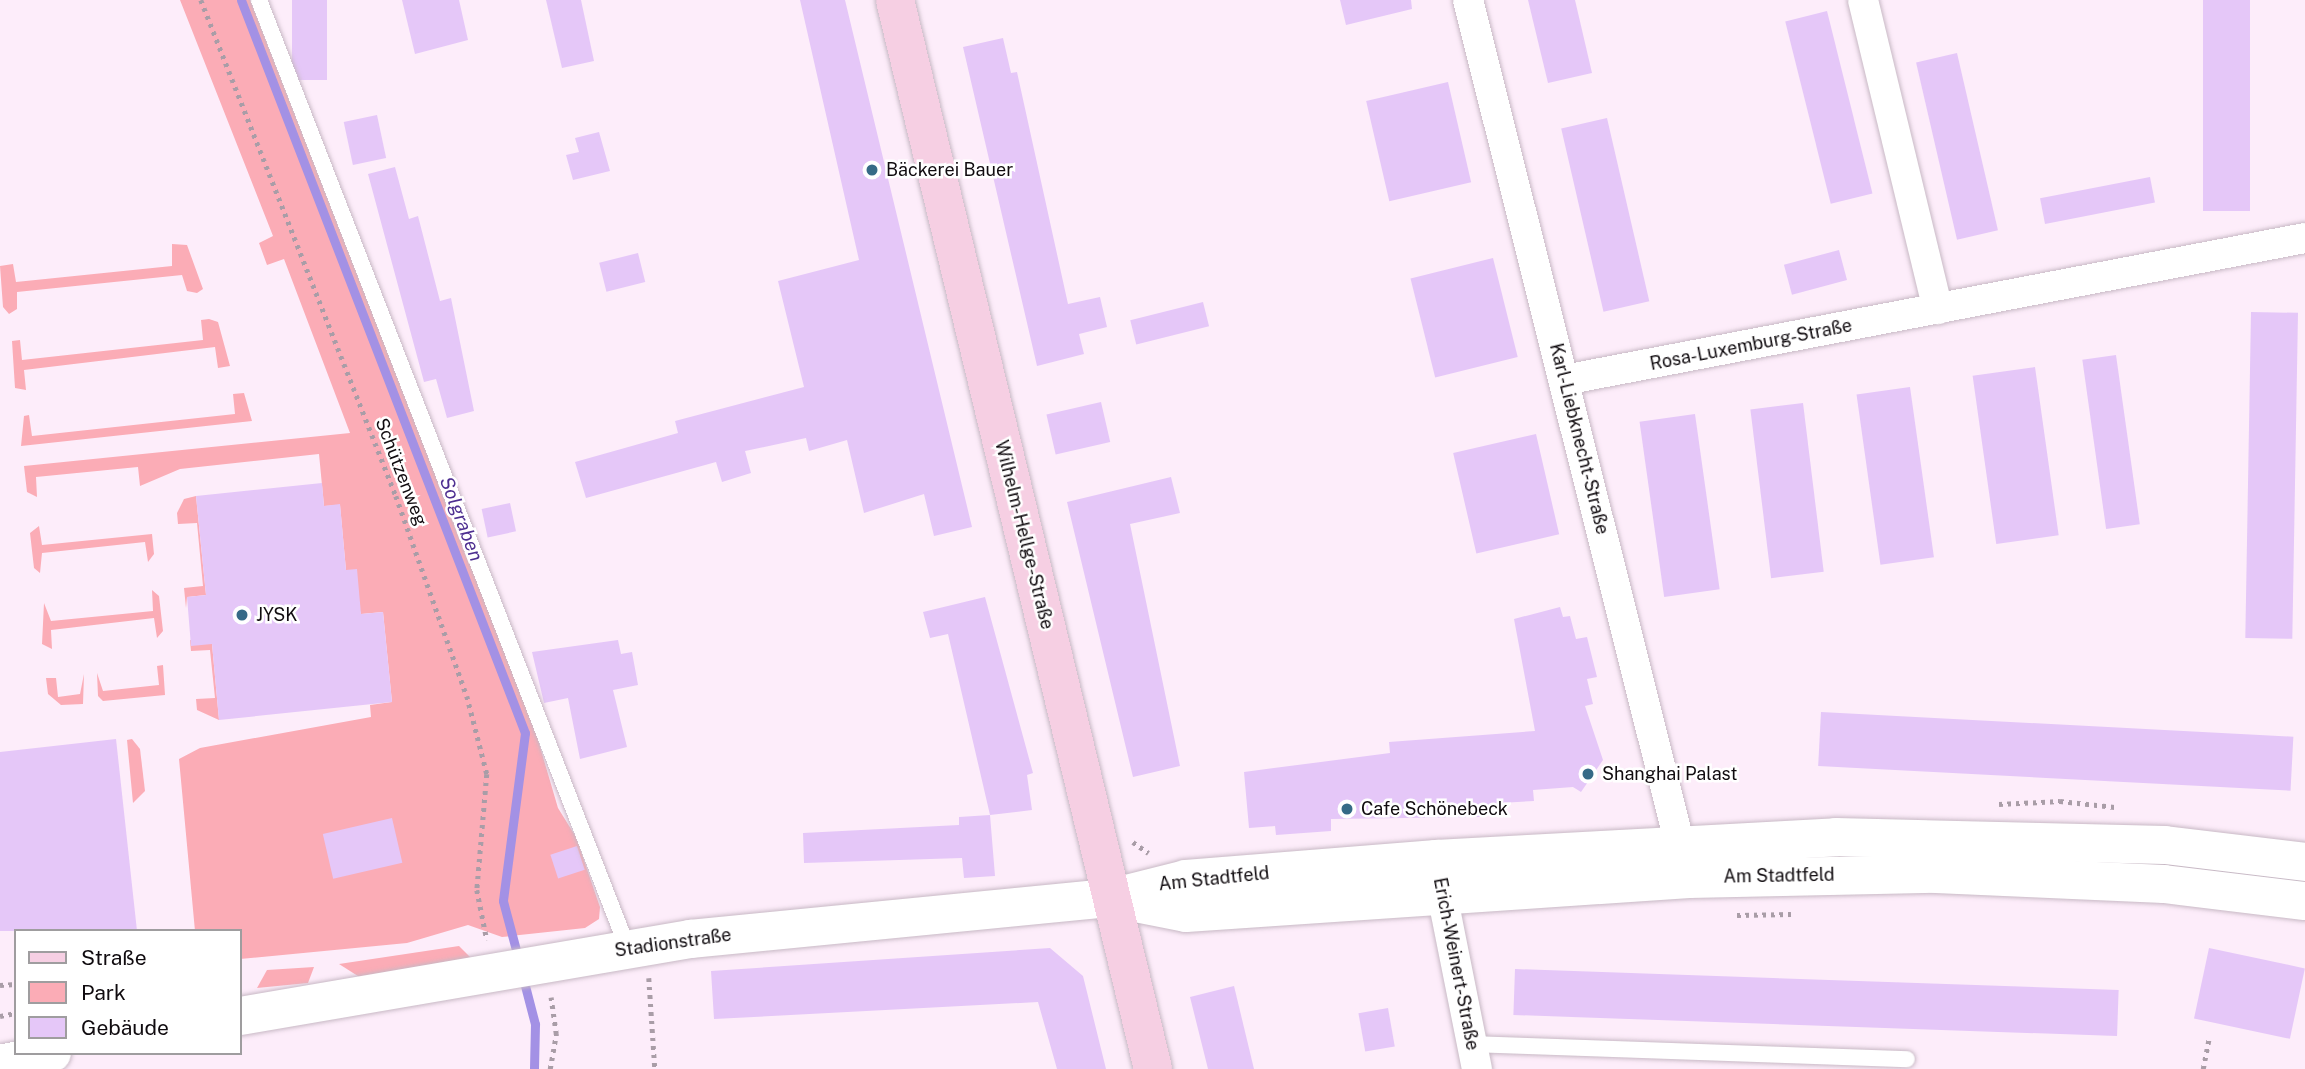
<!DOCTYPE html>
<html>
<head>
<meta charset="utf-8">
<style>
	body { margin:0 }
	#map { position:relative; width:2305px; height:1069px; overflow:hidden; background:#fdedfa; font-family:"Public Sans",sans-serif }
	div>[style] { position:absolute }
	.green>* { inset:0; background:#fbacb6 }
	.stream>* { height:9px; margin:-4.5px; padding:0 4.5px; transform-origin:4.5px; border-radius:4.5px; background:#a391e5 }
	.building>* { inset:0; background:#e5c7f8; transform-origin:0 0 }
	.path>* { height:4.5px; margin-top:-2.25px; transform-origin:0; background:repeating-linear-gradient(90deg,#a99da7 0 3.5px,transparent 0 8.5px) }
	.roads { filter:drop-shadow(0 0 2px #c8b9c5) drop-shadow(0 0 2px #c8b9c5) }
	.service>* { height:16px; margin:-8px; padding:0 8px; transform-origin:8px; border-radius:8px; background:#fff }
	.minor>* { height:30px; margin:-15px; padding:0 15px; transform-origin:15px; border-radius:15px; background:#fff }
	.tertiary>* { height:38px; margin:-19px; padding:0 19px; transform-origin:19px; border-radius:19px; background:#fff }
	.secondary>* { height:38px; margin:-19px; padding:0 19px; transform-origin:19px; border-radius:19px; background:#f6cfe3 }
	.dots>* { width:19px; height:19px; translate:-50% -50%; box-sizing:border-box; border:4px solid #fff; border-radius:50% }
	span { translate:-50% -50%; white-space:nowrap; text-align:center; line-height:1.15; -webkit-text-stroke:5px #fff; paint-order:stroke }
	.poi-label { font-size:18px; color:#100b0f }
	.left { translate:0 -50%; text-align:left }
	.street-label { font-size:18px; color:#100b0f }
	.water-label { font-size:19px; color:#4e2f91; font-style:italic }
	.legend { position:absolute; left:14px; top:929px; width:228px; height:126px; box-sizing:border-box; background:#fff; border:2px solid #9f9d9f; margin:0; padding:9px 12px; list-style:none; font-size:21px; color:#100b0f }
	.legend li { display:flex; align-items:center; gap:14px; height:35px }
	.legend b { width:35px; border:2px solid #9f9d9f }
</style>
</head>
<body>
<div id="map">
	<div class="green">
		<i style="clip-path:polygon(180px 0,250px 0,536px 733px,558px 808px,576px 837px,600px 907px,599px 919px,585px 928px,502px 937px,468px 925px,407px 943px,240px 959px,240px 931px,195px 931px,179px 759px,200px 748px,371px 717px,370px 705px,392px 702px,383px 612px,361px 614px,346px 570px,340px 505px,324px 506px,319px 454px,180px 469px,140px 486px,138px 467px,36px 477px,37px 497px,27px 492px,24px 466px,350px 433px,284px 259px,267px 265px,259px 243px,273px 236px)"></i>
		<i style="clip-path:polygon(172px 244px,187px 245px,203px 289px,197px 293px,187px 291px,182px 275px,17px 292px,17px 309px,9px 314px,3px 307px,0 266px,13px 264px,16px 282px,172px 266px)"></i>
		<i style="clip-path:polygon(209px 319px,218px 322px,230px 366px,218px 368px,215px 347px,24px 370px,26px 390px,15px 388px,12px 341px,20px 340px,22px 360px,203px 340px,201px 320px)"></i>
		<i style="clip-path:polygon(244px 393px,252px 421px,21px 446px,24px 416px,29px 415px,32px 436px,235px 414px,233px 394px)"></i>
		<i style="clip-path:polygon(196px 496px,206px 595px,187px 597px,186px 608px,184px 588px,203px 586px,197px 523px,178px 524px,177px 513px,184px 499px)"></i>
		<i style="clip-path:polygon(39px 526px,42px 545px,152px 534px,154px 554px,148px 562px,145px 542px,42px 553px,40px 573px,34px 568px,30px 533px)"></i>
		<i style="clip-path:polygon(152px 590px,159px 596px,163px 631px,157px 638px,154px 618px,51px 630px,52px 649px,42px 644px,44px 603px,51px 621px,153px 611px)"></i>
		<i style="clip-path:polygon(190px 640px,212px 644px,219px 720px,197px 710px,196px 699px,215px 698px,210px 650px,191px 651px)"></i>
		<i style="clip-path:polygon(163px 665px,165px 695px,103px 701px,98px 696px,97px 673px,103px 691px,159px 685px,157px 666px)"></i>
		<i style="clip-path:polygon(84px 674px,83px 704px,61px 705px,48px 694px,46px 678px,56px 678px,58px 697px,80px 694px)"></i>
		<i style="clip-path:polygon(132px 739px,140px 749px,145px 791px,133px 803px,127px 740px)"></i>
		<i style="clip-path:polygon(459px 946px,472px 959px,361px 978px,339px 964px)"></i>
		<i style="clip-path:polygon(314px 967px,308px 983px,257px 988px,267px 970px)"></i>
	</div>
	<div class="stream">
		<i style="left:241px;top:0;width:786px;rotate:68.82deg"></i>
		<i style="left:525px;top:733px;width:169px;rotate:97.5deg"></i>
		<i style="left:503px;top:901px;width:62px;rotate:75.1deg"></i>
		<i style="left:523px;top:978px;width:48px;rotate:75.4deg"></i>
		<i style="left:535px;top:1024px;width:45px;rotate:91.3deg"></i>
	</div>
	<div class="building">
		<i style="left:292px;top:0;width:35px;height:80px"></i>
		<i style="clip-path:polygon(402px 0,459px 0,468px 40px,415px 54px)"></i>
		<i style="clip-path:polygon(546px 0,581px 0,594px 61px,562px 68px)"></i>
		<i style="clip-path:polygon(800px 0,845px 0,972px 527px,934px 536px,924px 494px,864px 513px,847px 440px,809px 451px,806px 438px,745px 451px,751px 473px,722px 482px,716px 462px,586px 498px,575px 462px,678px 433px,675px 421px,804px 387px,778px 281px,859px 260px)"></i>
		<i style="clip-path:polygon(1340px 0,1411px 0,1412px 9px,1346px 25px)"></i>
		<i style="clip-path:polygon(1528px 0,1575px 0,1592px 73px,1548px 83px)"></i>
		<i style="left:2203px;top:0;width:47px;height:211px"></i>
		<i style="left:1827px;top:11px;width:188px;height:43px;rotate:76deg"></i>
		<i style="clip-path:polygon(1003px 38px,1011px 73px,1017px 72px,1068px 304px,1100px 297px,1107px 327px,1079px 334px,1084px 354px,1037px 366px,963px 47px)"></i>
		<i style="left:1957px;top:53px;width:182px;height:42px;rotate:77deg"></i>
		<i style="left:1448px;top:82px;width:103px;height:84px;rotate:77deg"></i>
		<i style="left:377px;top:115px;width:44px;height:34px;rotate:78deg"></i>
		<i style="left:1607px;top:118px;width:188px;height:47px;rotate:77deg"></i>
		<i style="clip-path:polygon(599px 132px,610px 171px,573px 180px,566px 155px,579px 152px,575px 138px)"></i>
		<i style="clip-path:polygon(395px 167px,409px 219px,418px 216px,440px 301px,451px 298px,474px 411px,447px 418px,436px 379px,424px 382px,368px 174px)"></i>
		<i style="left:2150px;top:177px;width:26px;height:112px;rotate:79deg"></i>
		<i style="left:1839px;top:250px;width:31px;height:57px;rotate:75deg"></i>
		<i style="left:638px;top:253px;width:30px;height:40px;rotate:76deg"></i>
		<i style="left:1493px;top:258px;width:102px;height:85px;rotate:76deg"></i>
		<i style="left:1203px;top:302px;width:25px;height:75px;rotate:76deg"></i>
		<i style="left:2251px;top:312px;width:47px;height:326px;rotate:1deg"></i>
		<i style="left:2116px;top:355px;width:171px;height:34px;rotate:82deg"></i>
		<i style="left:2035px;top:367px;width:170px;height:63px;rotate:82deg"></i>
		<i style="left:1910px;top:387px;width:172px;height:54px;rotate:82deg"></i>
		<i style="left:1101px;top:402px;width:41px;height:56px;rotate:77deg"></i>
		<i style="left:1803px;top:403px;width:170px;height:53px;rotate:83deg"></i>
		<i style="left:1695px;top:414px;width:177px;height:56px;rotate:82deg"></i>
		<i style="left:1536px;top:434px;width:103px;height:85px;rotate:77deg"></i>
		<i style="clip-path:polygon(1171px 477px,1180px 513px,1130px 524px,1180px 766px,1133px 777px,1067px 502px)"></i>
		<i style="clip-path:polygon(322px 483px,324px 506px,340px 504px,346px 570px,357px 569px,361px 614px,383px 612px,392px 702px,219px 720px,212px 644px,191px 646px,187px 597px,206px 595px,196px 496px)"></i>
		<i style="left:510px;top:503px;width:29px;height:29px;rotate:78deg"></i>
		<i style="clip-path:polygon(985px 597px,1033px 773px,1027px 775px,1032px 810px,990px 815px,948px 634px,930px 638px,923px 612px)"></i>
		<i style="clip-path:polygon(1560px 607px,1563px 617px,1570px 616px,1576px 639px,1587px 637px,1597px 677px,1587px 679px,1593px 704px,1585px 706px,1603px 760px,1581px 792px,1573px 787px,1533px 790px,1534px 801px,1500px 803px,1501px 810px,1480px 811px,1480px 817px,1331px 819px,1331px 831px,1276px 835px,1275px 826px,1249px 828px,1244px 772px,1390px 753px,1389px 742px,1535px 731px,1514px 619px)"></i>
		<i style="clip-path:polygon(618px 640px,621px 654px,632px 652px,638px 685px,613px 690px,627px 747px,580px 759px,568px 698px,544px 703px,532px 652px)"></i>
		<i style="left:1821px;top:712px;width:473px;height:54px;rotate:3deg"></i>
		<i style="clip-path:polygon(116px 739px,137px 931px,0 931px,0 752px)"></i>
		<i style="clip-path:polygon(990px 815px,995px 876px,964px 878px,962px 858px,804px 863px,803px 833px,959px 825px,959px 817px)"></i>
		<i style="left:392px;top:818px;width:46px;height:71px;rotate:77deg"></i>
		<i style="left:577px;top:846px;width:25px;height:28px;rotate:72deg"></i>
		<i style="clip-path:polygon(1050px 948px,1083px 976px,1106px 1069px,1057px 1069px,1038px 1002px,714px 1019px,711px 971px)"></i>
		<i style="left:2209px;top:948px;width:98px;height:72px;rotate:12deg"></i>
		<i style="left:1515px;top:969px;width:604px;height:46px;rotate:2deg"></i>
		<i style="clip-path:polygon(1234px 986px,1254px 1069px,1208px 1069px,1190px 997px)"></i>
		<i style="left:1388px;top:1008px;width:39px;height:30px;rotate:80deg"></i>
	</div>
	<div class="path">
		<i style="left:201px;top:0;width:533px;rotate:68.54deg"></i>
		<i style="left:396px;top:496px;width:212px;rotate:70.5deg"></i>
		<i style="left:467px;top:696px;width:81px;rotate:75.6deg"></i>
		<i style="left:487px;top:774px;width:116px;rotate:94.9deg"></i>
		<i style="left:477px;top:890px;width:51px;rotate:78.7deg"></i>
		<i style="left:1999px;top:804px;width:61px;rotate:-2.8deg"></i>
		<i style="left:2060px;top:801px;width:55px;rotate:6.2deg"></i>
		<i style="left:1133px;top:842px;width:19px;rotate:35deg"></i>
		<i style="left:1737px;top:915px;width:54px;rotate:-1.1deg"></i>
		<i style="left:649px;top:978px;width:91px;rotate:86.2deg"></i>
		<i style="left:0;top:985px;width:16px;rotate:-4deg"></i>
		<i style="left:0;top:1016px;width:16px;rotate:-11deg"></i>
		<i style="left:550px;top:1069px;width:36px;rotate:-80deg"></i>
		<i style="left:556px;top:1034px;width:37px;rotate:-98deg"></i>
		<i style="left:2203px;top:1069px;width:31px;rotate:-79deg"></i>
	</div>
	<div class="roads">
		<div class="service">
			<i style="left:259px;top:0;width:1018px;rotate:68.75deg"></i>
			<i style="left:1471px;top:1044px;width:436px;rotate:2deg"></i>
		</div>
		<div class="minor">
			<i style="left:1468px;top:0;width:892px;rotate:75.92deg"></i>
			<i style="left:1863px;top:0;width:318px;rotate:76.4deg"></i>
			<i style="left:1564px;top:380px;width:754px;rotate:-10.85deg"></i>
			<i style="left:1438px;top:874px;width:199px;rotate:78.7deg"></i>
		</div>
		<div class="tertiary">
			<i style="left:1111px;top:898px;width:76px;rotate:11.3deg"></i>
			<i style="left:1186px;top:913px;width:504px;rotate:-3.87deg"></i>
			<i style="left:1689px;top:879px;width:247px;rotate:-1.2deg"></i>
			<i style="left:1936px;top:874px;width:228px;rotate:2.5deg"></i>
			<i style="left:2164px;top:884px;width:142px;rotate:6.9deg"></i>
			<i style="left:240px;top:1016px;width:457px;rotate:-9.7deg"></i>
			<i style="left:690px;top:939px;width:423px;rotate:-5.6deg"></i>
			<i style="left:1111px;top:898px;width:77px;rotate:-14.2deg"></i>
			<i style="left:1186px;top:879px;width:251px;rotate:-4.6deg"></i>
			<i style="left:1436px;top:859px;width:401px;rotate:-3.1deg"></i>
			<i style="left:1836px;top:837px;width:329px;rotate:1.4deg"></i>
			<i style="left:2165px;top:845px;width:141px;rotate:6.9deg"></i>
			<i style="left:0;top:1064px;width:53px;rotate:-11.9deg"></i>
		</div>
		<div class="secondary">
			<i style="left:895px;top:0;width:1100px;rotate:76.43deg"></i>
		</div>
	</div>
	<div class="dots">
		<i style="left:872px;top:170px;background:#366a87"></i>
		<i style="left:242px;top:615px;background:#366a87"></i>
		<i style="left:1588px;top:774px;background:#366a87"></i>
		<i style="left:1347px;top:809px;background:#366a87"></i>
	</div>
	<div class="poi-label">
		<span class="left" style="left:886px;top:170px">Bäckerei Bauer</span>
		<span class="left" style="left:256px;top:615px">JYSK</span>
		<span class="left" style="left:1602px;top:774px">Shanghai Palast</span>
		<span class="left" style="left:1361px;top:809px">Cafe Schönebeck</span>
	</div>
	<div class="street-label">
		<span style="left:1751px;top:345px;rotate:-11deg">Rosa-Luxemburg-Straße</span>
		<span style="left:1579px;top:439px;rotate:76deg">Karl-Liebknecht-Straße</span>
		<span style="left:401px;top:472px;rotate:69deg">Schützenweg</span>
		<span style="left:1024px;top:535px;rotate:76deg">Wilhelm-Hellge-Straße</span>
		<span style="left:1779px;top:876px;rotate:-1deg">Am Stadtfeld</span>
		<span style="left:1214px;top:879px;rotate:-6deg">Am Stadtfeld</span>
		<span style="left:673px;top:943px;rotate:-8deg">Stadionstraße</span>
		<span style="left:1456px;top:964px;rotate:79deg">Erich-Weinert-Straße</span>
	</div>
	<div class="water-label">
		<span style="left:461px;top:519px;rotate:69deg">Solgraben</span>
	</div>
	<ul class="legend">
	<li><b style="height:9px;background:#f6cfe3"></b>Straße</li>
	<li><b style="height:19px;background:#fbacb6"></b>Park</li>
	<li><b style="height:19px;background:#e5c7f8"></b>Gebäude</li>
	</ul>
</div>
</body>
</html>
